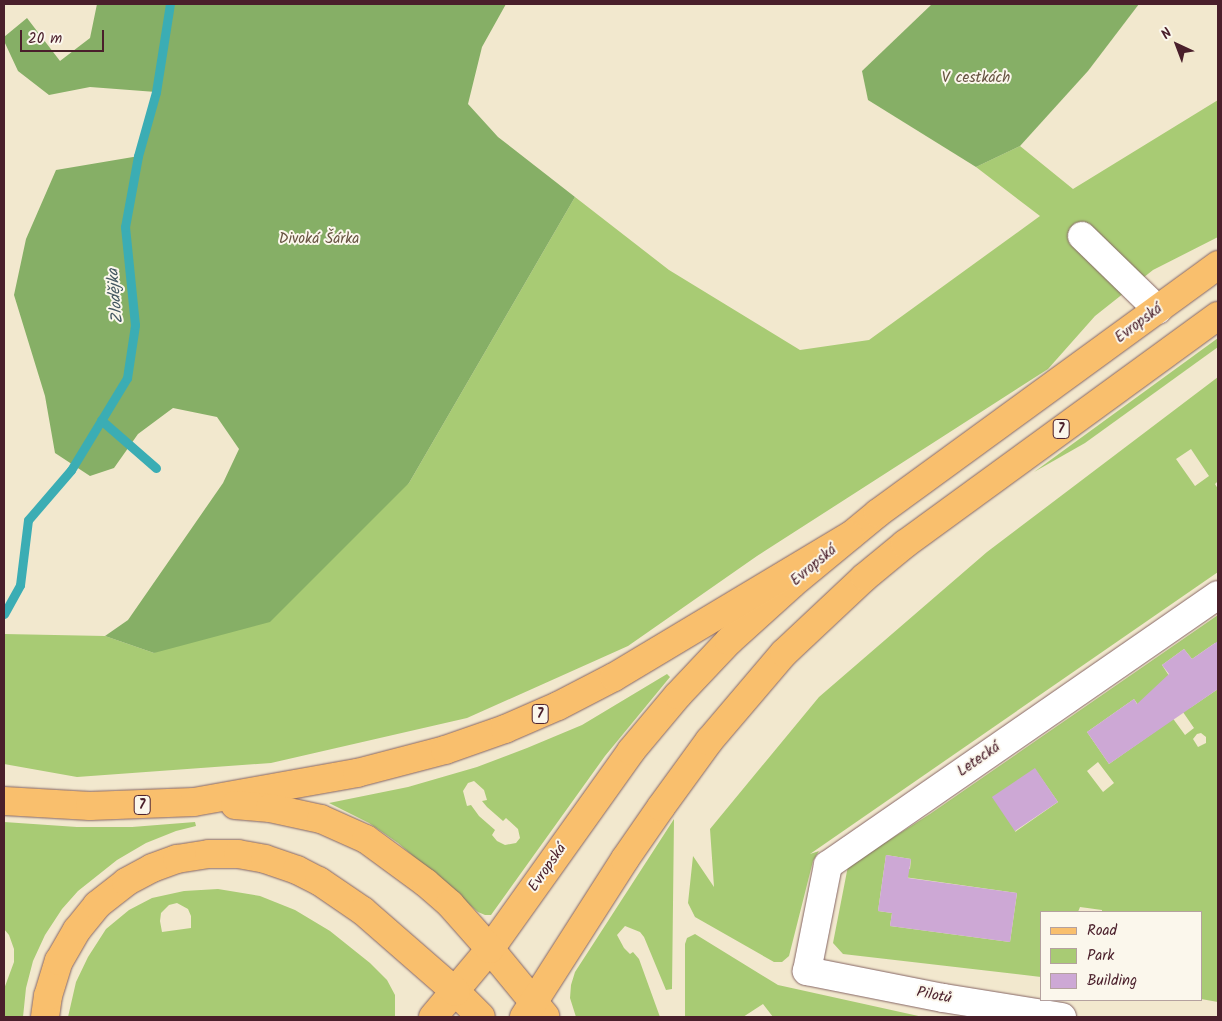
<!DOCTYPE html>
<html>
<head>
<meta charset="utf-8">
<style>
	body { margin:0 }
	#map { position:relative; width:1222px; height:1021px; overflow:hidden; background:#f2e8ce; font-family:Kalam,sans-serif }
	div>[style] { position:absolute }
	.green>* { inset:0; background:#a8cb74 }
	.forest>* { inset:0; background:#86af66 }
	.stream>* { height:9px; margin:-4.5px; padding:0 4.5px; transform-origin:4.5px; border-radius:4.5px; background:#3badb4 }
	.building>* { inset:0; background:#cda8d5; transform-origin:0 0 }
	.roads { filter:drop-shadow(0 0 1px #856564) drop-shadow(0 0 1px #856564) }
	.minor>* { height:28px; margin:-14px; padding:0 14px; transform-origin:14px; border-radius:14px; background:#fff }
	.major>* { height:28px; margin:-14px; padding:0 14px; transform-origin:14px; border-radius:14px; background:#f9bf6d }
	.highway>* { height:28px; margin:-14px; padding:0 14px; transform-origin:14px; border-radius:14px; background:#f9bf6d }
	span { translate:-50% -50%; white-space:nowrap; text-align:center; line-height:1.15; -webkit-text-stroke:4px #fbf7ec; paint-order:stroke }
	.shield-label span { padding:1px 4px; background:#fbf7ec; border:1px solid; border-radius:4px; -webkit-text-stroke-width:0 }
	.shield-label { font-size:14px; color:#4a1f2b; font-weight:700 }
	.park-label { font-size:15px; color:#665341 }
	.street-label { font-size:15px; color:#4a1f2b }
	.water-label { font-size:16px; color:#445862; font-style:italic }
	.frame { position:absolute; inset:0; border:5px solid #4a1f2b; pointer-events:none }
	.legend { position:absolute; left:1040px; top:911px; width:162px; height:90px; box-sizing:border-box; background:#fbf7ec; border:1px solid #b4a19f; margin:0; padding:6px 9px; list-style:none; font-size:15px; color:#4a1f2b }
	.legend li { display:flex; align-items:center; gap:10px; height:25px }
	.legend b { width:25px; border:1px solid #b4a19f }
	.north { position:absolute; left:1152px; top:20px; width:50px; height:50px; -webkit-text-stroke:4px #fbf7ec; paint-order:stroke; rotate:317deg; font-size:14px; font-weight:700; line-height:20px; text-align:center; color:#4a1f2b }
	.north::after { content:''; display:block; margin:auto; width:18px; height:22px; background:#4a1f2b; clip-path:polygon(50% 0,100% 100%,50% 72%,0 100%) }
	.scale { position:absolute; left:20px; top:30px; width:84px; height:22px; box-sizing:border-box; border:2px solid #4a1f2b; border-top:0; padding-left:6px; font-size:15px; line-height:18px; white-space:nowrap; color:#4a1f2b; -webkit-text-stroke:4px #fbf7ec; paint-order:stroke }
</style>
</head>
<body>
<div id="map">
	<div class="green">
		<i style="clip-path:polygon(1218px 100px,1218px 237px,1153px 270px,1095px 316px,1048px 369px,757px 556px,628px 646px,467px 718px,271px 763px,77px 777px,4px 764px,4px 634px,105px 636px,154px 653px,409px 483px,575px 197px,669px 270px,800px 350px,869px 340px,1040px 216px,976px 167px,1020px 146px,1073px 189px)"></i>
		<i style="clip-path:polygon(1218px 338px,1218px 347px,1085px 443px,1034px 472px)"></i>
		<i style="clip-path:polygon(evenodd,1218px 377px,1218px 481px,1215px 484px,1218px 489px,1218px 572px,810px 854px,819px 851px,813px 861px,789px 956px,782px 962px,774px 962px,695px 917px,688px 903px,693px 856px,714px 887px,710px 829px,819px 697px,987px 552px,1218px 377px,1191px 449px,1209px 476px,1195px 486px,1176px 459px,1191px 449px)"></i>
		<i style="clip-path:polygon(evenodd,1218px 615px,1218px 647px,1215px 643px,1192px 659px,1184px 649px,1162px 665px,1190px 708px,1218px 689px,1218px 1002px,1201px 999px,1201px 912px,1102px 912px,1102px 910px,1080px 907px,1078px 912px,1041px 912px,1041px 977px,843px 954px,833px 943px,848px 866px,930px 814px,1218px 615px,1134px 699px,1156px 731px,1109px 764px,1087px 732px,1134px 699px,1218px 615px,1176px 702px,1194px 728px,1185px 735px,1166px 709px,1176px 702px,1218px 615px,1201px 733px,1206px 737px,1206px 743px,1198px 747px,1193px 739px,1197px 734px,1201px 733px,1218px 615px,1098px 762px,1114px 783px,1103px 792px,1087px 771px,1098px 762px,1218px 615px,1035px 769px,1058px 802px,1015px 832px,1035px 769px,1218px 615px,886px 855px,911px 859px,910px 869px,898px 867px,897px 876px,1017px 893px,1010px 942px,890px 926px,892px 913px,878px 911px,886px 855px)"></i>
		<i style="clip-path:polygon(evenodd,667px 674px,670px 677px,605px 756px,491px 915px,485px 915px,478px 912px,398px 843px,369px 823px,329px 803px,408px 787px,477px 767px,527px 748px,582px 725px,667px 674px,474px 781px,484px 790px,487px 800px,482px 801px,487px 807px,503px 821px,506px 818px,518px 829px,520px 838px,516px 843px,505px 845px,497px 841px,492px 835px,495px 830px,479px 816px,471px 805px,467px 806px,463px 791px,468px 783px,474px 781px)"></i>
		<i style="clip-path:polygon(674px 819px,672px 989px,666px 990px,644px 937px,640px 932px,625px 926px,617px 935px,624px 948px,630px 954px,633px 952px,639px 959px,660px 1017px,576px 1017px,570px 998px,571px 985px,575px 972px)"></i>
		<i style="clip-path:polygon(4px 822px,77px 827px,132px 827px,195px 822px,196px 826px,176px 831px,146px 843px,117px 860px,78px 891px,62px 909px,45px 935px,33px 961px,26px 988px,23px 1017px,4px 1017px,4px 989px,14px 962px,14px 949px,9px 935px,4px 929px)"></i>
		<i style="clip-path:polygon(evenodd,218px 889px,260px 896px,295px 910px,330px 931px,370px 963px,387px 980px,395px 995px,395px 1017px,68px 1017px,76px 982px,88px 957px,106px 929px,129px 910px,152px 898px,184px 891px,218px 889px,177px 903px,188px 909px,191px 916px,191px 928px,162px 932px,160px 921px,161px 913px,169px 905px,177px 903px)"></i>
		<i style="clip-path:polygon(695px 934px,778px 985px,923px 1017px,773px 1017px,763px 1004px,743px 1017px,685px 1017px,685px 944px,687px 938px)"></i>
	</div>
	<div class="forest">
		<i style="clip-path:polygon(97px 4px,506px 4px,482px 47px,468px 104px,498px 137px,575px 197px,409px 483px,270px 622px,154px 653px,105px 636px,128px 620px,223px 483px,239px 449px,217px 417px,173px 408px,138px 434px,114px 468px,90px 476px,55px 453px,45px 396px,14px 295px,26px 239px,56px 170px,139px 156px,156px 92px,90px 87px,49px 95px,18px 71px,4px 41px,4px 37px,27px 18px,60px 61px,90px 38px)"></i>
		<i style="clip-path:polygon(932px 4px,1139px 4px,1088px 71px,1020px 146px,976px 167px,868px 100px,862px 71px)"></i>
	</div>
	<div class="stream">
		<i style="left:101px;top:420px;width:73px;rotate:41.1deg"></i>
		<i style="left:4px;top:614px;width:33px;rotate:-61deg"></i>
		<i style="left:20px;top:585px;width:65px;rotate:-83deg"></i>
		<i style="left:28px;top:520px;width:66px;rotate:-49.3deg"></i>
		<i style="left:71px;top:470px;width:108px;rotate:-58.7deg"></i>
		<i style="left:127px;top:378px;width:54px;rotate:-81.4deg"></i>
		<i style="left:135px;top:325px;width:99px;rotate:-95.8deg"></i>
		<i style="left:125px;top:227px;width:72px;rotate:-79.6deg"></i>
		<i style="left:138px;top:156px;width:66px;rotate:-74.3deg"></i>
		<i style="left:156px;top:92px;width:89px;rotate:-81deg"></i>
	</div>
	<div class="building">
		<i style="clip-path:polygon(1218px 641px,1218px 689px,1109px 764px,1087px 732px,1134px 699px,1137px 704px,1169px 674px,1162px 665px,1184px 649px,1192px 659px)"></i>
		<i style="left:1035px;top:768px;width:41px;height:52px;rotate:56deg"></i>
		<i style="clip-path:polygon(886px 855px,911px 859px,908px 878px,1017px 893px,1010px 942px,890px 926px,892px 913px,878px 911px)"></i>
	</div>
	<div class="roads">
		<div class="minor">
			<i style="left:1082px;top:236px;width:106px;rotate:44.2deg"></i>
			<i style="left:1062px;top:1017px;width:121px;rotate:-170.9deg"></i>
			<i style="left:943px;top:998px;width:139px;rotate:-168.8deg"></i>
			<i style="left:807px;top:971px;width:108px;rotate:-78.8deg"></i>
			<i style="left:828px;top:865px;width:474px;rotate:-34.7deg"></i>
		</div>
		<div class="major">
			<i style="left:490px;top:949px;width:87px;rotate:50.6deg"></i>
			<i style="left:456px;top:992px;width:35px;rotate:45deg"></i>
			<i style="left:433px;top:1017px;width:89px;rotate:-50deg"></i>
			<i style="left:490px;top:949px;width:243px;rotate:-54.5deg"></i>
			<i style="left:631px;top:751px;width:73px;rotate:-50deg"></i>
			<i style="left:678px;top:695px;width:74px;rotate:-46.6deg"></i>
			<i style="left:729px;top:641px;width:85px;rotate:-42.1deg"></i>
			<i style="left:792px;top:584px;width:112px;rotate:-39.5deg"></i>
			<i style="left:878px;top:513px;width:421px;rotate:-36.1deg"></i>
			<i style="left:524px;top:1017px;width:188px;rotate:-57.4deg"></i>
			<i style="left:625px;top:859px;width:63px;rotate:-55.3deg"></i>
			<i style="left:661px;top:807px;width:82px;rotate:-54deg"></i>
			<i style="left:709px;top:741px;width:116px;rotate:-49.6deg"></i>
			<i style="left:784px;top:653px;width:111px;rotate:-43.2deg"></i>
			<i style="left:865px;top:577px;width:52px;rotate:-39.5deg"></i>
			<i style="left:905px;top:544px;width:387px;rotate:-36.1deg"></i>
		</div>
		<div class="highway">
			<i style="left:4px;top:801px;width:86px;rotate:3.3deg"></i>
			<i style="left:90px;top:806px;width:104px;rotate:-2.2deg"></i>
			<i style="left:194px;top:802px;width:166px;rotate:-10.1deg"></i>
			<i style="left:357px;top:773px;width:91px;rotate:-14.6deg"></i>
			<i style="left:445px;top:750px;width:64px;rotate:-19.3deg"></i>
			<i style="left:505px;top:729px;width:58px;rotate:-23.5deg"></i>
			<i style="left:558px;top:706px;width:63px;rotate:-27.4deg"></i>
			<i style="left:614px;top:677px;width:275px;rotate:-30.9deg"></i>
			<i style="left:235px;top:805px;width:35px;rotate:5deg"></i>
			<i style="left:270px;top:808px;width:52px;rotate:12.2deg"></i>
			<i style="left:321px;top:819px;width:49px;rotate:24deg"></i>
			<i style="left:366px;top:839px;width:74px;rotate:36.3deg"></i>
			<i style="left:426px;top:883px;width:32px;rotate:41deg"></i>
			<i style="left:450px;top:904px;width:60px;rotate:48.4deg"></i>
			<i style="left:45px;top:1017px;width:21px;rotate:-82deg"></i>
			<i style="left:48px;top:996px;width:37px;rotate:-73deg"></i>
			<i style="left:59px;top:961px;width:36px;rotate:-60deg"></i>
			<i style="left:77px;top:930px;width:32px;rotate:-51deg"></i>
			<i style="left:97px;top:905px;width:37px;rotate:-38deg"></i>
			<i style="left:126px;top:882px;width:30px;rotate:-28deg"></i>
			<i style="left:152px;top:868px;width:27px;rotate:-20deg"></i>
			<i style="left:177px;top:859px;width:32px;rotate:-9deg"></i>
			<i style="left:209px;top:854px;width:29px"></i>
			<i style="left:238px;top:854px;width:27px;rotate:10deg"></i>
			<i style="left:265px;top:859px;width:34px;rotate:19deg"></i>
			<i style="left:297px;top:870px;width:25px;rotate:27deg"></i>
			<i style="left:319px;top:881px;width:53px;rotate:34.3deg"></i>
			<i style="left:363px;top:911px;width:123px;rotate:41.1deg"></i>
		</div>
	</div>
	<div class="shield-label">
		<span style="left:1061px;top:429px">7</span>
		<span style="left:540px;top:714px">7</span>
		<span style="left:142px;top:805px">7</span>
	</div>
	<div class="park-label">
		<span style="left:976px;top:79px">V cestkách</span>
		<span style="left:319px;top:240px">Divoká Šárka</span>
	</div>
	<div class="street-label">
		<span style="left:1139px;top:324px;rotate:-37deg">Evropská</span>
		<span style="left:814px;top:566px;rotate:-40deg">Evropská</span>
		<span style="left:979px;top:760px;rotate:-35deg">Letecká</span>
		<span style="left:548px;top:868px;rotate:-55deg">Evropská</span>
		<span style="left:934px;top:996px;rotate:11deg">Pilotů</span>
	</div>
	<div class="water-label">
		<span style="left:116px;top:296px;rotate:-95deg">Zlodějka</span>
	</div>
	<div class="frame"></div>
	<ul class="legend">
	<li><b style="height:6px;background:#f9bf6d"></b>Road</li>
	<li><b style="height:14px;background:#a8cb74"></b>Park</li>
	<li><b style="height:14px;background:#cda8d5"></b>Building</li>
	</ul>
	<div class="north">N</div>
	<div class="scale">20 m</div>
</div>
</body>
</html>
